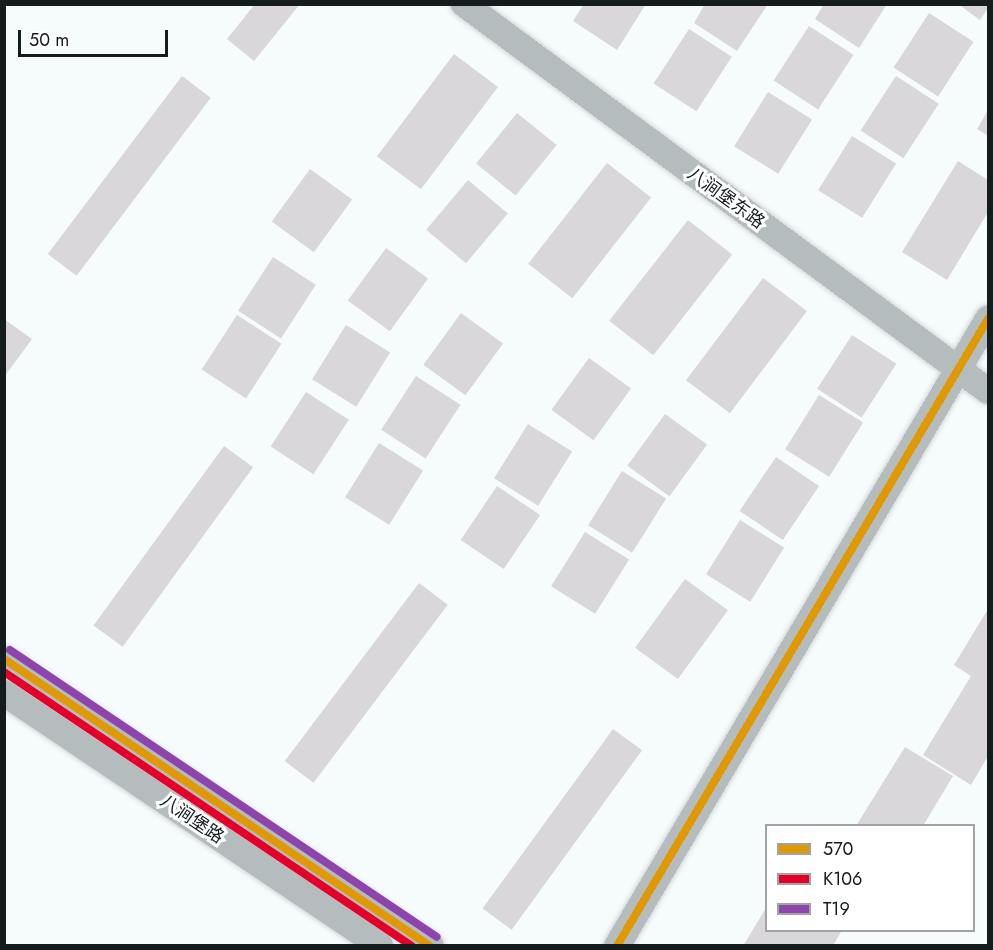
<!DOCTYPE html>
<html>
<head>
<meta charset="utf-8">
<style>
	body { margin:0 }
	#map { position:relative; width:993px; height:950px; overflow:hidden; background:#f6fbfc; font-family:Jost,"Noto Sans SC",sans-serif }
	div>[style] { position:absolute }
	.building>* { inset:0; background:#d9d7d9; transform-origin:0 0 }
	.roads { filter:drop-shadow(0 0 2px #d3d6d8) drop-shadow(0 0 2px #d3d6d8) }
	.minor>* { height:26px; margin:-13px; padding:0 13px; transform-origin:13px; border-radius:13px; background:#b5bcbd }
	.bus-1>* { height:8px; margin:-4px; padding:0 4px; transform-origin:4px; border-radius:4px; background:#e09803 }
	.bus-2>* { height:8px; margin:-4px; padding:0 4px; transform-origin:4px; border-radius:4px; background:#e4002b }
	.bus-3>* { height:8px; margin:-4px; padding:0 4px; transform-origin:4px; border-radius:4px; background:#8e44ad }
	span { translate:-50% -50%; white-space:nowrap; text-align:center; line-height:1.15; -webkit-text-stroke:6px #fff; paint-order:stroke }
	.street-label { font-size:18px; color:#141c1e }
	.frame { position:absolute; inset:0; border:6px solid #141c1e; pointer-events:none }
	.legend { position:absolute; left:765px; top:824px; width:210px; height:108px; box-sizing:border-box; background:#fff; border:2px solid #a1a4a5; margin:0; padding:8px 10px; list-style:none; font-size:18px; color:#141c1e }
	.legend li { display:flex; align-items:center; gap:12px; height:30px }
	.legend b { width:30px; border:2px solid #a1a4a5 }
	.scale { position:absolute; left:18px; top:30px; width:150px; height:27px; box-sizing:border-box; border:3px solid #141c1e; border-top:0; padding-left:8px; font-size:18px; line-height:21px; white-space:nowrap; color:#141c1e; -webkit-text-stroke:4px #fff; paint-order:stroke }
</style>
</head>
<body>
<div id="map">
	<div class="building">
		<i style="clip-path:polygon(255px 4px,300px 4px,254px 61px,227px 39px)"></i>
		<i style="clip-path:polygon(584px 4px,646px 4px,617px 50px,573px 21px)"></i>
		<i style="clip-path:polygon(705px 4px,768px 4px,737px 51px,694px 23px)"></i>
		<i style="clip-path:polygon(824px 4px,887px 4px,859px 48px,815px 19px)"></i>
		<i style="clip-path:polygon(958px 4px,988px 4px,988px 8px,980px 20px)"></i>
		<i style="left:929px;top:13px;width:53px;height:65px;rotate:33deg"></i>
		<i style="left:809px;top:26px;width:53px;height:65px;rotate:33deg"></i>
		<i style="left:689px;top:29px;width:51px;height:65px;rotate:33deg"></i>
		<i style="left:454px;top:54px;width:55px;height:128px;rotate:37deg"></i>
		<i style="left:182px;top:76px;width:36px;height:223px;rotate:37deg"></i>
		<i style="left:896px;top:76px;width:51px;height:65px;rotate:33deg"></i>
		<i style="left:768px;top:92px;width:52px;height:64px;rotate:32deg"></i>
		<i style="clip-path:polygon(988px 110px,988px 136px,977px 129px)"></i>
		<i style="left:517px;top:113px;width:51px;height:65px;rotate:39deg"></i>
		<i style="left:852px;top:136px;width:52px;height:64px;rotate:32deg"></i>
		<i style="clip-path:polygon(958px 161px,988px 180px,988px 212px,947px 280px,902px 252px)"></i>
		<i style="left:607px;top:163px;width:56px;height:128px;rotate:38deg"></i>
		<i style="left:310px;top:169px;width:52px;height:65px;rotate:36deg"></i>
		<i style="left:468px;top:180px;width:52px;height:65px;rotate:40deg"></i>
		<i style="left:688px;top:220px;width:56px;height:128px;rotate:38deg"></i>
		<i style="left:386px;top:248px;width:52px;height:65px;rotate:36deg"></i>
		<i style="left:273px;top:257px;width:51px;height:64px;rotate:33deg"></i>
		<i style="left:763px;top:278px;width:55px;height:128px;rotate:37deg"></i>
		<i style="left:461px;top:313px;width:52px;height:64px;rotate:36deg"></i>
		<i style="left:237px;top:315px;width:53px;height:65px;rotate:33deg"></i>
		<i style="clip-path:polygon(4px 319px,32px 339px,4px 377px)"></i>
		<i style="left:346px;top:325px;width:52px;height:64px;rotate:32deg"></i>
		<i style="left:852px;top:335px;width:53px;height:64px;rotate:33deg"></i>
		<i style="left:589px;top:358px;width:52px;height:64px;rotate:36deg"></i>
		<i style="left:416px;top:376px;width:53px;height:64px;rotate:33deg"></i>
		<i style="left:306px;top:392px;width:51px;height:65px;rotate:33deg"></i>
		<i style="left:819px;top:395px;width:52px;height:64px;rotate:32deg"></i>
		<i style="left:665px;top:414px;width:52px;height:64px;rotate:36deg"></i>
		<i style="left:528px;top:424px;width:52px;height:64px;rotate:32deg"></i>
		<i style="left:379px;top:443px;width:52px;height:64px;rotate:32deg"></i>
		<i style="left:224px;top:446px;width:36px;height:222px;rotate:36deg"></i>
		<i style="left:776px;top:457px;width:52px;height:65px;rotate:34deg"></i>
		<i style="left:622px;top:471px;width:52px;height:64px;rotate:32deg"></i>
		<i style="left:497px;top:486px;width:52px;height:65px;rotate:34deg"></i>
		<i style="left:740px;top:520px;width:52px;height:64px;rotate:32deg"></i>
		<i style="left:585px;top:532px;width:52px;height:64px;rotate:32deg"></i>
		<i style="left:685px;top:579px;width:53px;height:85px;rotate:36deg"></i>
		<i style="left:419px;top:583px;width:36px;height:223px;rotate:37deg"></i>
		<i style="clip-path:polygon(988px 609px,988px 756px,971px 785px,923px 755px,971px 676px,954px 665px)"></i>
		<i style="left:613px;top:729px;width:36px;height:222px;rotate:36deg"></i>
		<i style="clip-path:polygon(905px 747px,953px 776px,923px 826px,856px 826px)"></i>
		<i style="clip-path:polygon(766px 908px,766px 930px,842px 930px,833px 946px,743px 946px)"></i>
	</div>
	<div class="roads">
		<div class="minor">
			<i style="left:464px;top:4px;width:651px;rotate:36.45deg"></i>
			<i style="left:4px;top:659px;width:514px;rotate:33.91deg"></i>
			<i style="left:4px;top:693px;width:453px;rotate:33.9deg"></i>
			<i style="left:617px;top:946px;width:729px;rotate:-59.39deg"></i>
		</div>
	</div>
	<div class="bus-1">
		<i style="left:4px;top:659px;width:514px;rotate:33.97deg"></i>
		<i style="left:617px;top:946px;width:729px;rotate:-59.39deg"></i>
	</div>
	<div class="bus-2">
		<i style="left:4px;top:672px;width:491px;rotate:33.9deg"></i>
	</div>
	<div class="bus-3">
		<i style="left:10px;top:650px;width:514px;rotate:33.91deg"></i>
	</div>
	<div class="street-label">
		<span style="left:726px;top:198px;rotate:36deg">八涧堡东路</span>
		<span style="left:192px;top:819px;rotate:34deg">八涧堡路</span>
	</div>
	<div class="frame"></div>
	<ul class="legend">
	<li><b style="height:8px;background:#e09803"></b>570</li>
	<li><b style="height:8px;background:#e4002b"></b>K106</li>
	<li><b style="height:8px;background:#8e44ad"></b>T19</li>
	</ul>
	<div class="scale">50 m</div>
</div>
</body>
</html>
